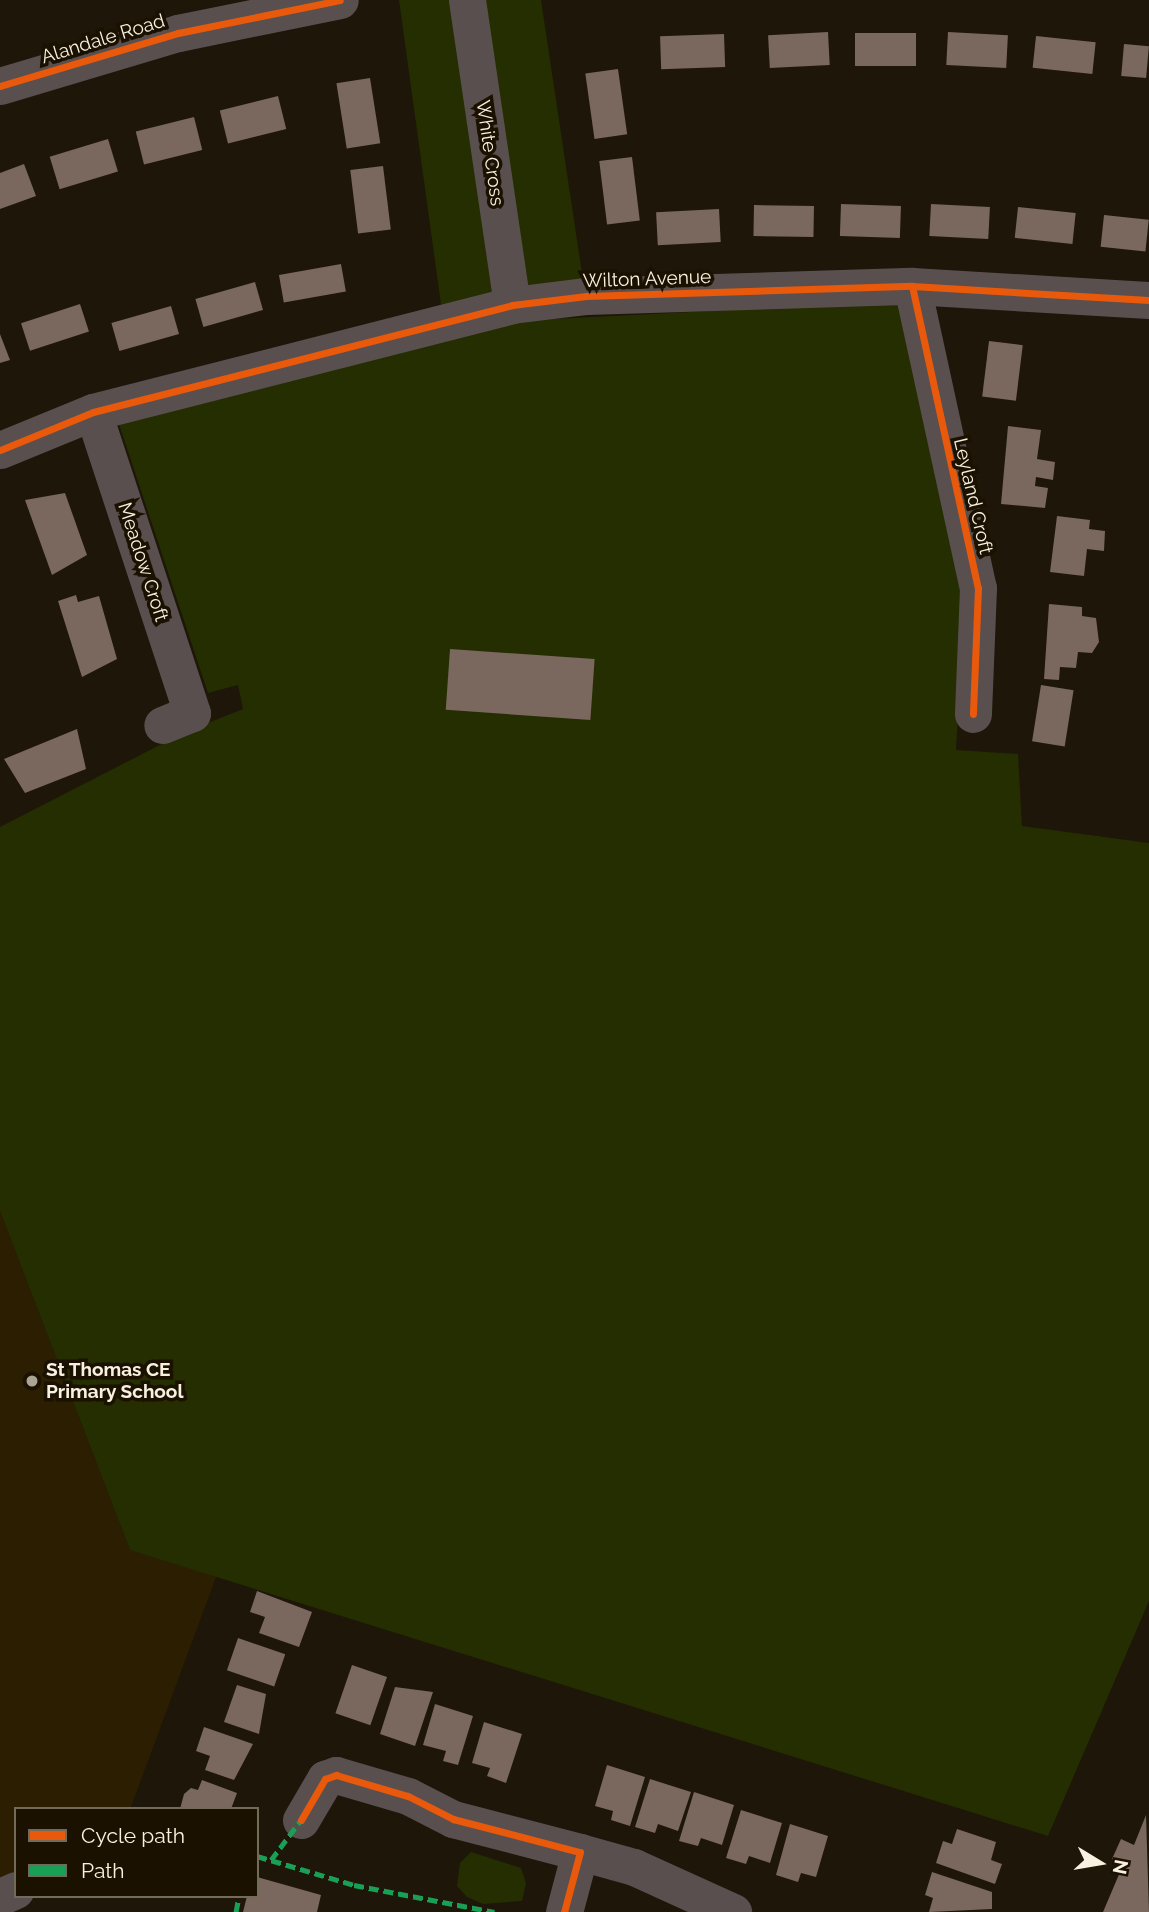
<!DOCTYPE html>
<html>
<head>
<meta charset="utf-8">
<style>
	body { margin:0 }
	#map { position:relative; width:1149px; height:1912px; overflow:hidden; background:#1d1609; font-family:Raleway,sans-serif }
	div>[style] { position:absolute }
	.built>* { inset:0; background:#2c1f01 }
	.green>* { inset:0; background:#242e01 }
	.building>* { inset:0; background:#7a675d; transform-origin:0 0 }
	.minor>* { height:37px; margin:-18.5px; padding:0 18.5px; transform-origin:18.5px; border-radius:18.5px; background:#594f4e }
	.quiet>* { height:5px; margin-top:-2.5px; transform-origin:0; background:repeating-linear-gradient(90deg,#1a9f57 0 10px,transparent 0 15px) }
	.cycleway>* { height:7px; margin:-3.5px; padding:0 3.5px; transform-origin:3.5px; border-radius:3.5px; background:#e8590c }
	.dots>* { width:19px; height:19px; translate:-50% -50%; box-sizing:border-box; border:4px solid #1b1100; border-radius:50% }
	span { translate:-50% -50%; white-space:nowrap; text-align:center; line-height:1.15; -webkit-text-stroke:7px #1b1100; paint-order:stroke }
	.street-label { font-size:19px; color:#f8f1e1 }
	.poi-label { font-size:19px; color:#f8f1e1; font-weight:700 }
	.left { translate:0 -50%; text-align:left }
	.legend { position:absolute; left:14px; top:1807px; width:245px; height:91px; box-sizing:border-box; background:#1b1100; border:2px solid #736b5a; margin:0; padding:9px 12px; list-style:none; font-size:21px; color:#f8f1e1 }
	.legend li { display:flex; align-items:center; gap:14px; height:35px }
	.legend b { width:35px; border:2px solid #736b5a }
	.north { position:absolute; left:1065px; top:1828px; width:70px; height:70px; -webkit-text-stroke:5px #1b1100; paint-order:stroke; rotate:101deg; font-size:19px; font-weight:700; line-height:28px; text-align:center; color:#f8f1e1 }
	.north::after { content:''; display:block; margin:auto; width:24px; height:32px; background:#f8f1e1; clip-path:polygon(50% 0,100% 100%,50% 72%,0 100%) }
</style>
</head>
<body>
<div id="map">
	<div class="built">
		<i style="clip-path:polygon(0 1211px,130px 1550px,219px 1569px,131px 1807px,16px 1809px,16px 1870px,0 1879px)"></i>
	</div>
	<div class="green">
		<i style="clip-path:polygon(399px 0,541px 0,583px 280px,443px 319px)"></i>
		<i style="clip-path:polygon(903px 301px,965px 596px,956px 750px,1018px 754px,1022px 826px,1149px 843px,1149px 1601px,1048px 1836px,130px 1550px,0 1211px,0 827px,185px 732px,243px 709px,238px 685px,208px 693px,118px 421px,515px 321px)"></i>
		<i style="clip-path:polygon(471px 1852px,521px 1868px,526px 1883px,522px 1901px,483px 1904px,467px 1897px,457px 1886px,460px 1863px)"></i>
	</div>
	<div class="building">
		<i style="left:828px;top:32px;width:33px;height:60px;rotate:87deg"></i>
		<i style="left:948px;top:32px;width:60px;height:33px;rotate:3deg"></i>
		<i style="left:855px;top:33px;width:61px;height:33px"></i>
		<i style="left:724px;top:34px;width:33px;height:64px;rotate:88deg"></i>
		<i style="left:1036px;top:36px;width:60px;height:32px;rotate:6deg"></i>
		<i style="left:1124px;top:44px;width:25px;height:32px;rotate:5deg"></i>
		<i style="left:618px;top:69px;width:66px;height:33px;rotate:82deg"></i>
		<i style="left:370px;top:78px;width:66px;height:34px;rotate:81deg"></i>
		<i style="left:278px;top:96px;width:34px;height:60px;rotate:76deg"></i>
		<i style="left:194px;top:117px;width:34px;height:60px;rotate:76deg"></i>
		<i style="left:108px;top:139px;width:34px;height:61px;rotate:73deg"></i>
		<i style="left:632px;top:157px;width:64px;height:33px;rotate:83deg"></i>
		<i style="clip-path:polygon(24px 164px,36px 196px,0 209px,0 173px)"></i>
		<i style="left:383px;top:166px;width:64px;height:33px;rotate:83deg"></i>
		<i style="left:841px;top:204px;width:60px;height:32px;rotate:2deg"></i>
		<i style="left:931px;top:204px;width:59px;height:32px;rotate:3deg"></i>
		<i style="left:754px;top:205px;width:60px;height:31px;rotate:1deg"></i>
		<i style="left:1018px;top:207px;width:58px;height:31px;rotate:6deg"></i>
		<i style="left:719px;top:209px;width:33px;height:63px;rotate:87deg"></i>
		<i style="left:1104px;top:215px;width:45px;height:32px;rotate:6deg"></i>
		<i style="left:341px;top:264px;width:28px;height:63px;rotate:80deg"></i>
		<i style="left:255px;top:282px;width:29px;height:62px;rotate:74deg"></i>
		<i style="left:80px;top:304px;width:29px;height:62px;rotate:72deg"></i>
		<i style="left:171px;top:306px;width:29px;height:62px;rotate:74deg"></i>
		<i style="clip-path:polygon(0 334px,10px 360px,0 363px)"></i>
		<i style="left:989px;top:341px;width:34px;height:56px;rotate:7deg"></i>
		<i style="clip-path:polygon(1008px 426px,1041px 430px,1037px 459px,1055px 462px,1053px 480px,1036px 477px,1035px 486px,1048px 488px,1045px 508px,1001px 504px)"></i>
		<i style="clip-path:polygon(65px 493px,87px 555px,52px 575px,25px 500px)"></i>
		<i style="clip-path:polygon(1057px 516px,1090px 520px,1089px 529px,1105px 531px,1104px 551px,1087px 549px,1084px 576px,1050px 572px)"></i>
		<i style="clip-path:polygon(76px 595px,78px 602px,99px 596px,117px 659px,82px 677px,58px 601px)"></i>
		<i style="clip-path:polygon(1049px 604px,1082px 607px,1082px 616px,1096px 618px,1099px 642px,1092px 653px,1078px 652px,1076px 668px,1060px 667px,1059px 680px,1044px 679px)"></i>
		<i style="left:450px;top:649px;width:145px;height:61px;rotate:4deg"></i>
		<i style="left:1041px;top:685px;width:33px;height:57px;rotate:9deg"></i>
		<i style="clip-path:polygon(77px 729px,86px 769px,25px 793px,4px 759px)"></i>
		<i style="clip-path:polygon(257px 1591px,312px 1612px,299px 1647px,259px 1633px,265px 1617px,250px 1612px)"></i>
		<i style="left:238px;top:1638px;width:50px;height:34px;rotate:19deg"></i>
		<i style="left:352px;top:1665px;width:37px;height:51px;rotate:19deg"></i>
		<i style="clip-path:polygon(237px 1685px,266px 1694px,259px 1734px,224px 1722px)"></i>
		<i style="clip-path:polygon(395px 1687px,433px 1692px,415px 1746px,380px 1734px)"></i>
		<i style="clip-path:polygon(435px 1704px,473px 1716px,458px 1765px,443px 1761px,446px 1751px,423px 1745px)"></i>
		<i style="clip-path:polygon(484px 1722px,522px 1734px,506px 1783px,487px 1776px,490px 1768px,472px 1763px)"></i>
		<i style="clip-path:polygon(204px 1727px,253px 1744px,234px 1780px,205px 1770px,210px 1756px,196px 1751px)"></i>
		<i style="clip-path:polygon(607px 1765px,645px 1777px,630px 1826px,611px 1820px,613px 1811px,595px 1806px)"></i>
		<i style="clip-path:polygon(650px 1779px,691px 1792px,678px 1831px,658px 1824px,655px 1833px,635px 1827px)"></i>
		<i style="clip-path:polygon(202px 1780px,237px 1793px,231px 1809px,180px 1809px,184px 1794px,191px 1788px,198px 1790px)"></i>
		<i style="clip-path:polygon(694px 1792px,734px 1805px,722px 1845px,701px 1838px,698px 1846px,679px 1841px)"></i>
		<i style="clip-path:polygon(741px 1810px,782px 1823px,770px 1863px,749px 1856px,746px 1864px,726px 1858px)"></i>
		<i style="clip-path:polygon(1146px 1815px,1149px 1912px,1103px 1912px,1123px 1865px,1112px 1859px,1121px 1839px,1134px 1845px)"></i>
		<i style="clip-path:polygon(790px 1824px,828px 1836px,816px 1877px,801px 1873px,798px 1882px,776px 1875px)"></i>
		<i style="clip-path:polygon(957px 1829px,996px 1842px,991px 1860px,1002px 1864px,995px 1884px,936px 1863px,943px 1841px,952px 1844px)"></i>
		<i style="clip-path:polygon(932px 1872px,992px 1892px,992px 1909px,929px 1912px,933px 1898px,925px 1895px)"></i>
		<i style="clip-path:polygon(257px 1877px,321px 1895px,317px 1912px,243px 1912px,247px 1896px,257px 1896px)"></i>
	</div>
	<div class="minor">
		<i style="left:467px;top:0;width:308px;rotate:81.6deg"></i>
		<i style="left:0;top:86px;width:186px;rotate:-16.6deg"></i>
		<i style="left:178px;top:33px;width:165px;rotate:-11.5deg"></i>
		<i style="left:912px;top:286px;width:309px;rotate:77.7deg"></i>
		<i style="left:978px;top:588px;width:126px;rotate:92.3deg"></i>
		<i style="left:93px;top:412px;width:317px;rotate:71.8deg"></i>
		<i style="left:192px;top:713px;width:32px;rotate:158deg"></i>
		<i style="left:0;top:450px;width:100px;rotate:-22.2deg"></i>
		<i style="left:93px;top:412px;width:432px;rotate:-14.3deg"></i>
		<i style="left:512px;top:305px;width:75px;rotate:-6.9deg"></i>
		<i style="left:586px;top:296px;width:326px;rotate:-1.8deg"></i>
		<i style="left:912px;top:286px;width:237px;rotate:3.4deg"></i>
		<i style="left:301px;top:1820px;width:48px;rotate:-59.7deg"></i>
		<i style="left:325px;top:1779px;width:12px;rotate:-20deg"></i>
		<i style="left:336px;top:1775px;width:75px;rotate:16.3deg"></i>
		<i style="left:408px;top:1796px;width:51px;rotate:27.1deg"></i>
		<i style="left:453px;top:1819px;width:131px;rotate:14.6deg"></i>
		<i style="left:580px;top:1852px;width:62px;rotate:104.9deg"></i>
		<i style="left:580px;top:1852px;width:56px;rotate:15.5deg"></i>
		<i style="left:634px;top:1867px;width:109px;rotate:24.4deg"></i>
		<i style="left:0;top:1897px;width:17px;rotate:-24deg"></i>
	</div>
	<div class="quiet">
		<i style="left:257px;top:1856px;width:101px;rotate:16.6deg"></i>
		<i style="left:354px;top:1885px;width:143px;rotate:10.9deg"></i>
		<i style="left:271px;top:1860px;width:50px;rotate:-53.1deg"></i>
		<i style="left:236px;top:1912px;width:16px;rotate:-79deg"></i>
	</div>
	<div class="cycleway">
		<i style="left:0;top:86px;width:186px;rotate:-16.6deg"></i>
		<i style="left:178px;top:33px;width:165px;rotate:-11.5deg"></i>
		<i style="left:912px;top:286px;width:309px;rotate:77.7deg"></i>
		<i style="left:978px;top:588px;width:126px;rotate:92.3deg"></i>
		<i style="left:0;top:450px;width:100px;rotate:-22.2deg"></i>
		<i style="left:93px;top:412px;width:432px;rotate:-14.3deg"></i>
		<i style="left:512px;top:305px;width:75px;rotate:-6.9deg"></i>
		<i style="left:586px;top:296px;width:326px;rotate:-1.8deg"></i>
		<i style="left:912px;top:286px;width:237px;rotate:3.4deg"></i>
		<i style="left:301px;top:1820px;width:48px;rotate:-59.7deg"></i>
		<i style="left:325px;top:1779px;width:12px;rotate:-20deg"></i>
		<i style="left:336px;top:1775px;width:75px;rotate:16.3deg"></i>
		<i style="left:408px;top:1796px;width:51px;rotate:27.1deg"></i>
		<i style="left:453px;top:1819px;width:131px;rotate:14.6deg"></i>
		<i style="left:580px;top:1852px;width:62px;rotate:104.9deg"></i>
	</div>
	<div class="dots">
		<i style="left:32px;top:1381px;background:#aba495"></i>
	</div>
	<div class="street-label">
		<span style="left:103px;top:39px;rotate:-17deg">Alandale Road</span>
		<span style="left:490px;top:153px;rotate:82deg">White Cross</span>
		<span style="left:647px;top:279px;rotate:-2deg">Wilton Avenue</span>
		<span style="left:973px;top:496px;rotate:77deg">Leyland Croft</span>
		<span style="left:143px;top:562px;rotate:72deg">Meadow Croft</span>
	</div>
	<div class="poi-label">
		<span class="left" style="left:46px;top:1381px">St Thomas CE<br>Primary School</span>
	</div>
	<ul class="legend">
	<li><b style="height:9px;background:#e8590c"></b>Cycle path</li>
	<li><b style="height:9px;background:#1a9f57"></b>Path</li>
	</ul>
	<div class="north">N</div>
</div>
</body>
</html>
